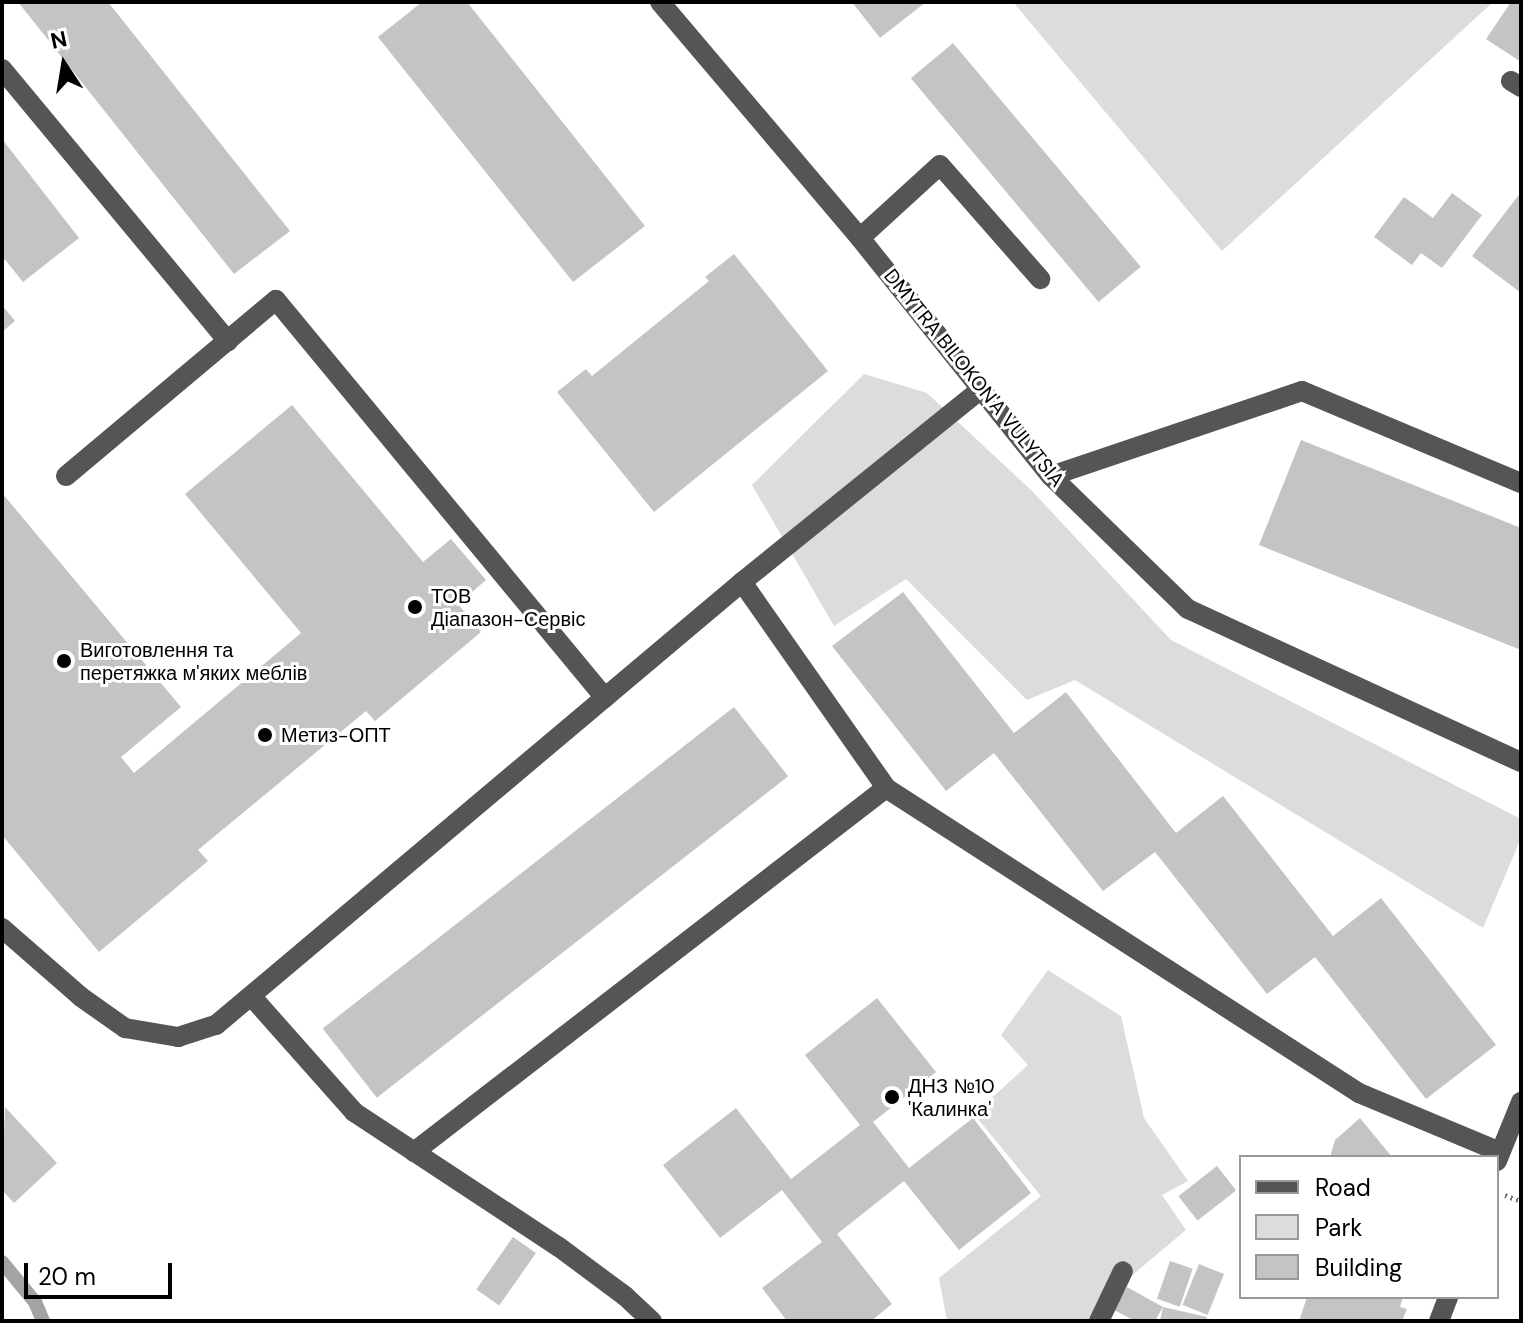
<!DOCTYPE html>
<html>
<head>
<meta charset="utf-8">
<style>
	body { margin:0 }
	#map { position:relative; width:1523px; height:1323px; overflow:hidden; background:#fff; font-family:"DM Sans",sans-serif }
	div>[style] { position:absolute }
	.green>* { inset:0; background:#dcdcdc }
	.stream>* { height:14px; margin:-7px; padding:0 7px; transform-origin:7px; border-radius:7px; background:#a3a3a3 }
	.building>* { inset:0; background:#c4c4c4; transform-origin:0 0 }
	.path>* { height:5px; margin-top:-2.5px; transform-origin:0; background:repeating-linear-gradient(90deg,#777 0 2px,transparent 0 6px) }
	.minor>* { height:20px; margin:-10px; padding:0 10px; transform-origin:10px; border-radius:10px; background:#555 }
	.dots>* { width:22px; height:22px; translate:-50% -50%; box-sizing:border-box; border:4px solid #fff; border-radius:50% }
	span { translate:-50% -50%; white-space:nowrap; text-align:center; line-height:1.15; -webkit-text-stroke:6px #fff; paint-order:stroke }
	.street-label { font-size:20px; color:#000 }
	.poi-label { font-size:20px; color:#000 }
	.left { translate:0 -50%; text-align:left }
	.frame { position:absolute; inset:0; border:4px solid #000; pointer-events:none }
	.legend { position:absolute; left:1239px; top:1155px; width:260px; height:144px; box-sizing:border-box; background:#fff; border:2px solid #999; margin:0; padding:10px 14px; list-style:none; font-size:24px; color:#000 }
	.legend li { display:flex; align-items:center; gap:16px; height:40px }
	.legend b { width:40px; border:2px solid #999 }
	.north { position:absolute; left:24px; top:24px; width:80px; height:80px; -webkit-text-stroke:6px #fff; paint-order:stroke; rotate:348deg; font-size:22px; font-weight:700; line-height:32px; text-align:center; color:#000 }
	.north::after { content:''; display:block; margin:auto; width:28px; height:36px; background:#000; clip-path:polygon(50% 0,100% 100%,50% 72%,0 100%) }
	.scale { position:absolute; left:24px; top:1263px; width:148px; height:36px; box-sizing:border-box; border:4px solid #000; border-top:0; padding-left:10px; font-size:24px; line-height:28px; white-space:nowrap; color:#000; -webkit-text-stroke:6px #fff; paint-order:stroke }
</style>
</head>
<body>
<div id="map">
	<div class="green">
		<i style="clip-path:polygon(1013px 2px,1493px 2px,1222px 251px)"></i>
		<i style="clip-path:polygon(864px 374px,927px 393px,1033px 492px,1171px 640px,1521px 819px,1521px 838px,1483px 928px,1075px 680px,1027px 700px,906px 579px,834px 626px,752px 485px)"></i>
		<i style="clip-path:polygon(1048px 970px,1121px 1016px,1144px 1118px,1188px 1181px,1162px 1195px,1186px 1230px,1123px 1283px,1106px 1321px,947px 1321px,939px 1278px,1041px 1196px,974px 1114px,1028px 1065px,1001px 1035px)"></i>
	</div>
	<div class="stream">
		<i style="left:2px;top:1262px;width:52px;rotate:50.5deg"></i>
		<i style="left:35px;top:1302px;width:21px;rotate:67deg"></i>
	</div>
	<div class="building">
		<i style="clip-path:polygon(18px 2px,108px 2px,290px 231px,234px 274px)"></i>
		<i style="clip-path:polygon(422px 2px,467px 2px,645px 226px,573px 282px,378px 37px)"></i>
		<i style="clip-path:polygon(852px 2px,926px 2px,880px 38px)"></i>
		<i style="clip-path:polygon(1511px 2px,1521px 2px,1521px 62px,1486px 39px)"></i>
		<i style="left:953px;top:43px;width:292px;height:55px;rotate:50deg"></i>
		<i style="clip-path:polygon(2px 139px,79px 238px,23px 282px,2px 256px)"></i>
		<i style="clip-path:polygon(1521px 192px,1521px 293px,1472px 256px)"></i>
		<i style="clip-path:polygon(1452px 193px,1482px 215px,1442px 268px,1421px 253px,1412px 265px,1374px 237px,1404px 197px,1433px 218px)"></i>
		<i style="clip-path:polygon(734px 254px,828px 371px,654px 512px,557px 392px,586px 369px,592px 376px,709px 281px,705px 277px)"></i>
		<i style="clip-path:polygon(2px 305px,15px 321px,2px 332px)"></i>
		<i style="clip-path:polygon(292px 405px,423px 562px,451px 539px,486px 580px,458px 604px,481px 632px,375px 721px,366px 711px,198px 850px,208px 861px,99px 952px,2px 835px,2px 493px,181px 707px,121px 757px,134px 773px,301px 633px,185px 494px)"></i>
		<i style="clip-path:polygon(1301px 440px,1521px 528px,1521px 650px,1259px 545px)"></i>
		<i style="clip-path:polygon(903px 592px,1014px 733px,1066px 692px,1176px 833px,1223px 796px,1333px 936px,1381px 898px,1496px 1045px,1426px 1099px,1315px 957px,1267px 994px,1155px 852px,1103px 891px,994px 753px,946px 791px,832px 646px)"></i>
		<i style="left:734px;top:707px;width:88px;height:522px;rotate:52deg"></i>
		<i style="clip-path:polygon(877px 998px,936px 1072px,873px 1122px,909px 1168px,973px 1118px,1031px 1193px,959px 1250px,904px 1181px,837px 1234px,892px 1304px,871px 1321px,787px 1321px,762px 1288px,822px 1242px,782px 1190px,720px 1238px,663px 1165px,736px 1108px,791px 1179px,860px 1125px,805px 1055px)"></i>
		<i style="clip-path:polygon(5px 1107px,57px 1163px,14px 1203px,2px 1190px)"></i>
		<i style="clip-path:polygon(1360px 1118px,1392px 1157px,1330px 1157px,1335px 1140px)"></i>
		<i style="left:1217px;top:1166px;width:31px;height:49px;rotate:52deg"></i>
		<i style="left:513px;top:1237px;width:28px;height:64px;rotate:35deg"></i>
		<i style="left:1170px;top:1261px;width:24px;height:40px;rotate:19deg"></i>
		<i style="left:1199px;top:1264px;width:27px;height:44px;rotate:22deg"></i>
		<i style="clip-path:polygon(1127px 1287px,1163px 1307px,1207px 1317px,1206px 1321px,1160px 1321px,1163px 1307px,1155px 1321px,1135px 1321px,1114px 1310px)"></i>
		<i style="clip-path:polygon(1307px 1297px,1403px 1297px,1400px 1307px,1407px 1309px,1402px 1321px,1299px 1321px)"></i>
	</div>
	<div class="path">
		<i style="left:1505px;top:1195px;width:17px;rotate:21deg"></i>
	</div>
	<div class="minor">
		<i style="left:660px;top:2px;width:309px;rotate:49.7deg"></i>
		<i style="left:860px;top:238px;width:305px;rotate:51.3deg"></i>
		<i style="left:1051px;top:476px;width:191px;rotate:44.2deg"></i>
		<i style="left:1188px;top:609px;width:366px;rotate:24.7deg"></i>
		<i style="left:2px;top:69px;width:354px;rotate:50.3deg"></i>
		<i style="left:1511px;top:81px;width:12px;rotate:31deg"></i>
		<i style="left:860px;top:238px;width:108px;rotate:-42.4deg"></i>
		<i style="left:940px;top:165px;width:152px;rotate:48.7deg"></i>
		<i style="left:66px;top:476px;width:274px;rotate:-40deg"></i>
		<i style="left:276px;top:300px;width:516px;rotate:50.42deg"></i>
		<i style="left:1051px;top:476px;width:265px;rotate:-18.7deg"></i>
		<i style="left:1302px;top:391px;width:238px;rotate:22.8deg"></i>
		<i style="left:742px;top:582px;width:251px;rotate:55deg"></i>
		<i style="left:886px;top:788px;width:563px;rotate:32.81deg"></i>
		<i style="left:1359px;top:1093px;width:153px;rotate:22.7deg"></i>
		<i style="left:2px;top:928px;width:105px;rotate:41.1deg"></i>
		<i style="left:81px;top:997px;width:54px;rotate:35.2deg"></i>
		<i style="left:125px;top:1028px;width:54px;rotate:9.6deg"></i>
		<i style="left:178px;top:1037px;width:40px;rotate:-18deg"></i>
		<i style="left:216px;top:1025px;width:688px;rotate:-40.1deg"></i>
		<i style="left:742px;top:582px;width:307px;rotate:-38.9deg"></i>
		<i style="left:252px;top:997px;width:154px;rotate:48.4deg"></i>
		<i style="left:354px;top:1112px;width:245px;rotate:33.4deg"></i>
		<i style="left:559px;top:1247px;width:82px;rotate:36.6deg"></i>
		<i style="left:625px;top:1296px;width:37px;rotate:43deg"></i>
		<i style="left:414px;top:1152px;width:596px;rotate:-37.64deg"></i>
		<i style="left:1497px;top:1161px;width:64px;rotate:-67.9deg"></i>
		<i style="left:1099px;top:1321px;width:55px;rotate:-64.4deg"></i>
		<i style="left:1439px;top:1321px;width:26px;rotate:-69deg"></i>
	</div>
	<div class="dots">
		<i style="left:415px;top:607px;background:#000"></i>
		<i style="left:64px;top:661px;background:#000"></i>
		<i style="left:265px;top:735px;background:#000"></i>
		<i style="left:892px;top:1097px;background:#000"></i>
	</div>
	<div class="street-label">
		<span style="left:974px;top:378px;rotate:51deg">DMYTRA BILOKON'A VULYTSIA</span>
	</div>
	<div class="poi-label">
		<span class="left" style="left:431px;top:608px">ТОВ<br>Діапазон-Сервіс</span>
		<span class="left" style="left:80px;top:662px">Виготовлення та<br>перетяжка м'яких меблів</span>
		<span class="left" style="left:281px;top:735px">Метиз-ОПТ</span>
		<span class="left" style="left:908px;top:1098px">ДНЗ №10<br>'Калинка'</span>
	</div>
	<div class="frame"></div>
	<ul class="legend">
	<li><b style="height:10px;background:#555"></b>Road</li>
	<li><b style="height:22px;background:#dcdcdc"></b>Park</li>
	<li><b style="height:22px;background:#c4c4c4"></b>Building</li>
	</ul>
	<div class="north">N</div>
	<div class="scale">20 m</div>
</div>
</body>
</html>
